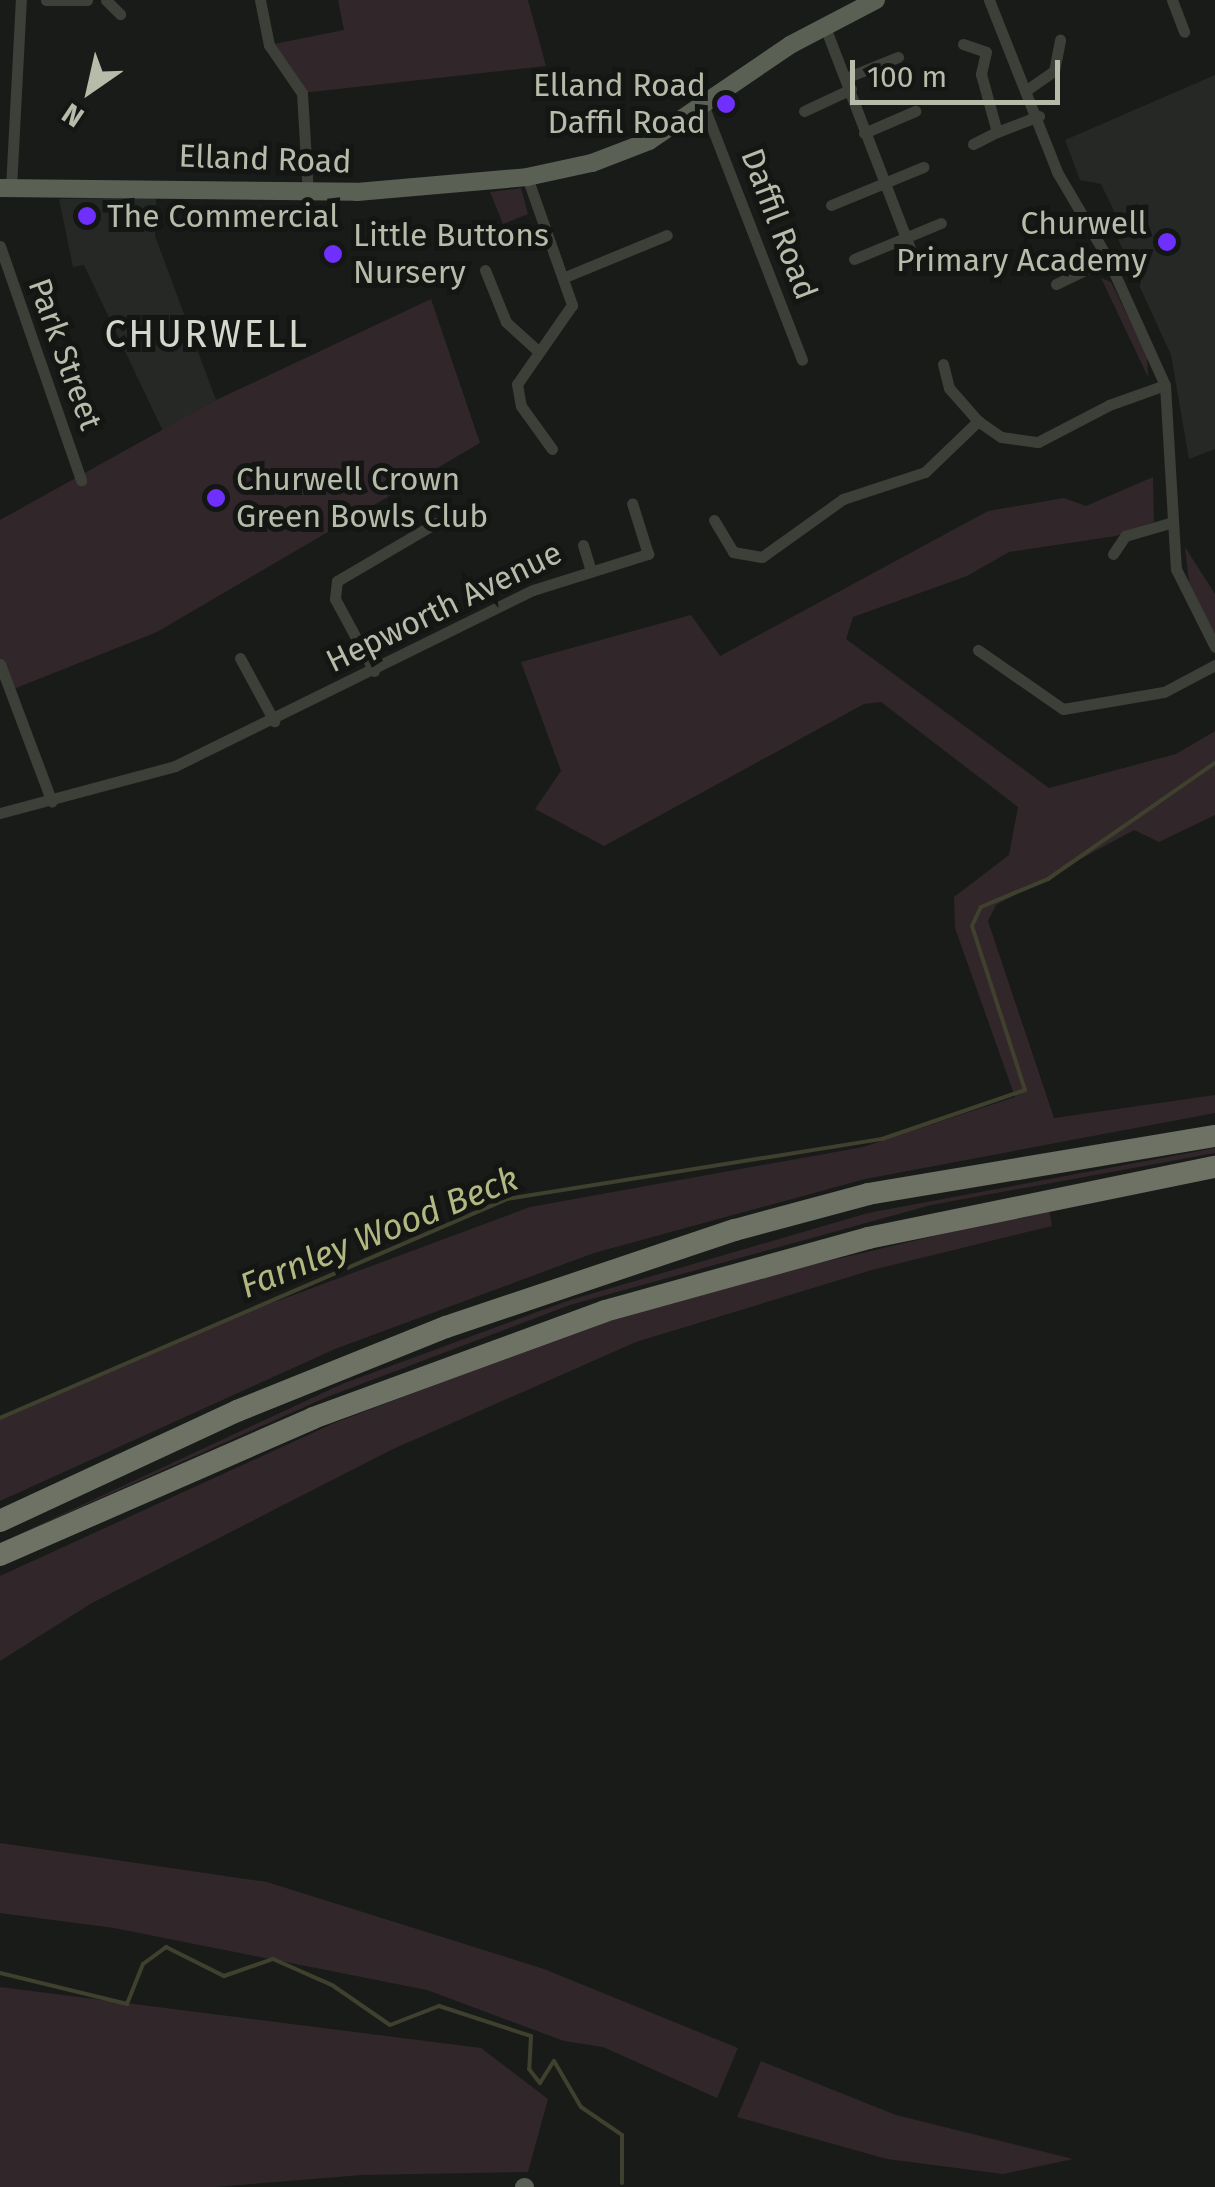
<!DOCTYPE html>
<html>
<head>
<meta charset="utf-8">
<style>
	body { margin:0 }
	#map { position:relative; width:1215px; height:2187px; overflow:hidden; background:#191b19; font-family:"Fira Sans",sans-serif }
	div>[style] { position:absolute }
	.built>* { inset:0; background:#262825 }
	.green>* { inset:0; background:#312629 }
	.stream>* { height:4px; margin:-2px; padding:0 2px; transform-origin:2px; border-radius:2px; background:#3f402d }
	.minor>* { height:11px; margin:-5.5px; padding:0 5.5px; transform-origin:5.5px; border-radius:5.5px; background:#3d4039 }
	.primary>* { height:18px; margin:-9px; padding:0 9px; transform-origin:9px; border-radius:9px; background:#5b6055 }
	.motorway>* { height:22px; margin:-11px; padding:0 11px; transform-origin:11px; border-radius:11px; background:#6d7265 }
	.dots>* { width:28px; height:28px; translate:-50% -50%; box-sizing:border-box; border:5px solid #141614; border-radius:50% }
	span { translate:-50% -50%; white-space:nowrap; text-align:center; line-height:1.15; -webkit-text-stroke:10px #141614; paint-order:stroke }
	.poi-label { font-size:32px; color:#b6bbaa }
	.right { translate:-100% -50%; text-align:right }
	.left { translate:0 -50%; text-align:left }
	.street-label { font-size:32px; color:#b6bbaa }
	.water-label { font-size:35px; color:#b2b880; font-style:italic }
	.quarter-label { font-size:38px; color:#d3d7cc; letter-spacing:2.5px }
	.north { position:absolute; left:40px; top:40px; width:100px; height:100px; -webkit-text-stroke:8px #141614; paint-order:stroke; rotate:214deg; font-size:28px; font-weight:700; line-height:40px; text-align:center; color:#b6bbaa }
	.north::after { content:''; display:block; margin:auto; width:35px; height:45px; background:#b6bbaa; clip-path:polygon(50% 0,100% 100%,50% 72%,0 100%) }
	.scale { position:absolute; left:850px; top:60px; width:210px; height:45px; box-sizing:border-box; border:5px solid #b6bbaa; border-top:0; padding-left:12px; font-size:30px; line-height:35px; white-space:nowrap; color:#b6bbaa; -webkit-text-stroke:8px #141614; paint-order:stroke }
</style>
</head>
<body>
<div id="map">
	<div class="built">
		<i style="clip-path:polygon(1215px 75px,1215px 449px,1189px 459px,1171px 355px,1107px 215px,1114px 211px,1101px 184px,1080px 180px,1065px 140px)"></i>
		<i style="clip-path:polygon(156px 197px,155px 236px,216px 400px,163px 431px,84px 265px,73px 267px,59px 199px)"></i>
	</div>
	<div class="green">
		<i style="clip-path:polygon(338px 0,528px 0,546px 66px,302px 93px,269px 45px,344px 30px)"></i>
		<i style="clip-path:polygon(521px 188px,528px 214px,503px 224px,490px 192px)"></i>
		<i style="clip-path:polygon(1101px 278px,1111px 282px,1147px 355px,1148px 377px)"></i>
		<i style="clip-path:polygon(431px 299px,480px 443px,157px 632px,11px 690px,0 664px,0 520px,216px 400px)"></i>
		<i style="clip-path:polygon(1153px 477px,1154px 522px,1116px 536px,1009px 552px,967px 576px,853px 617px,846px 639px,1049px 788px,1176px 754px,1215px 731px,1215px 815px,1159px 842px,1134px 830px,996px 905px,988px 921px,1054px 1118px,1215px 1095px,1215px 1113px,865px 1179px,594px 1253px,335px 1349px,0 1501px,0 1419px,245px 1313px,530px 1207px,863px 1147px,1015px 1097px,955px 928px,954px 897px,1009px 855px,1018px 807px,881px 702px,864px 704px,604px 846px,535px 809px,561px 771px,521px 662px,691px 615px,720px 656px,988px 511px,1064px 498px,1086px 506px)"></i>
		<i style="clip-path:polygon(1185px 547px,1215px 594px,1215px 637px,1189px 582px)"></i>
		<i style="clip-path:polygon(1215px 1148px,1215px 1153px,931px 1205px,570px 1305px,327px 1397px,0 1543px,342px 1384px,570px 1300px,868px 1213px)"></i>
		<i style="clip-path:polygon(1049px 1209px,1052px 1226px,872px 1270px,636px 1342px,391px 1450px,92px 1603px,0 1661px,0 1576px,332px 1424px,565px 1335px,718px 1287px)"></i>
		<i style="clip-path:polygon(0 1843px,267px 1882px,544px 1969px,738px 2048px,717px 2098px,603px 2047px,564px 2041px,427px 1990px,114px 1928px,0 1913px)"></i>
		<i style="clip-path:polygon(0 1987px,481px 2048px,548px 2099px,528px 2172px,362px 2175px,215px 2187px,0 2187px)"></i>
		<i style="clip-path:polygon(761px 2061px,896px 2115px,1073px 2159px,1003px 2174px,887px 2159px,737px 2117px)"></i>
	</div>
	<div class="stream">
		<i style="left:0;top:1418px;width:552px;rotate:-23.36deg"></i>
		<i style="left:507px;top:1199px;width:380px;rotate:-9.1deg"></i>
		<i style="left:882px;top:1139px;width:151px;rotate:-18.9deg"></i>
		<i style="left:1025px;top:1090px;width:172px;rotate:-107.9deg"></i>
		<i style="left:972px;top:926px;width:21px;rotate:-65deg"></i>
		<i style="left:981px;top:907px;width:73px;rotate:-22.7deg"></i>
		<i style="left:1048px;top:879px;width:203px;rotate:-34.8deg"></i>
		<i style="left:0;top:1973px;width:131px;rotate:13.7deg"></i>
		<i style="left:127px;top:2004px;width:43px;rotate:-68.2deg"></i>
		<i style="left:143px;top:1964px;width:29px;rotate:-36deg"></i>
		<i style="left:166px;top:1947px;width:65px;rotate:26.6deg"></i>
		<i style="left:224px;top:1976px;width:52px;rotate:-19.1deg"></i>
		<i style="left:273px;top:1959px;width:64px;rotate:23.8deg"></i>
		<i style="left:332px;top:1985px;width:70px;rotate:34.6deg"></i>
		<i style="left:390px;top:2025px;width:53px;rotate:-21.2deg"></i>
		<i style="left:439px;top:2006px;width:97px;rotate:18.1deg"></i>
		<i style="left:531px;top:2036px;width:33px;rotate:93deg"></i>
		<i style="left:529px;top:2069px;width:18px;rotate:52deg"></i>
		<i style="left:540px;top:2083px;width:26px;rotate:-58deg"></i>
		<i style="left:554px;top:2061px;width:53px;rotate:59.6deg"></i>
		<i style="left:581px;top:2107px;width:50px;rotate:34.3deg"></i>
		<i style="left:622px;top:2135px;width:48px;rotate:90deg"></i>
	</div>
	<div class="minor">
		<i style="left:46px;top:0;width:41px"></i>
		<i style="left:106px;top:0;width:20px;rotate:45deg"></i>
		<i style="left:260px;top:0;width:46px;rotate:78.7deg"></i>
		<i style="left:269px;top:45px;width:58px;rotate:55.5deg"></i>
		<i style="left:302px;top:93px;width:101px;rotate:86.6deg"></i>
		<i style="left:989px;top:0;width:185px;rotate:68.4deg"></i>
		<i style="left:1057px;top:172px;width:101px;rotate:59.6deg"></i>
		<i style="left:1108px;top:259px;width:138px;rotate:65.7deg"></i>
		<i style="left:1165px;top:385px;width:184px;rotate:86.6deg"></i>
		<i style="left:1176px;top:569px;width:87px;rotate:63.4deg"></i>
		<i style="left:1172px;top:0;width:34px;rotate:69deg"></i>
		<i style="left:825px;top:27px;width:252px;rotate:69deg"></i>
		<i style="left:963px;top:44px;width:24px;rotate:19deg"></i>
		<i style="left:986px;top:52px;width:23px;rotate:103deg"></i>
		<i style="left:981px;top:74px;width:60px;rotate:74.6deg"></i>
		<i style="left:997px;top:132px;width:45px;rotate:-20.9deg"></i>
		<i style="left:848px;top:77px;width:54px;rotate:-21.8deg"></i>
		<i style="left:1028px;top:89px;width:32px;rotate:-35deg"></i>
		<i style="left:1054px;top:71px;width:32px;rotate:-79deg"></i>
		<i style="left:704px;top:107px;width:271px;rotate:68.8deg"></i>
		<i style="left:804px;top:111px;width:52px;rotate:-25.1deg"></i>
		<i style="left:864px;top:133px;width:56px;rotate:-23.3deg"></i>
		<i style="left:973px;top:144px;width:27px;rotate:-27deg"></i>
		<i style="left:527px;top:177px;width:136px;rotate:70.6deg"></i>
		<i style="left:572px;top:305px;width:96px;rotate:124.8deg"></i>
		<i style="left:517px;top:384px;width:22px;rotate:80deg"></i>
		<i style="left:521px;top:406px;width:53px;rotate:54.2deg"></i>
		<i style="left:11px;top:188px;width:188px;rotate:-87deg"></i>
		<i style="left:831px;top:205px;width:100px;rotate:-22.4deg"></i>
		<i style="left:0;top:246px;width:248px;rotate:70.9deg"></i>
		<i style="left:854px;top:259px;width:94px;rotate:-22.5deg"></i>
		<i style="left:485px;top:270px;width:56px;rotate:68deg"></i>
		<i style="left:506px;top:322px;width:43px;rotate:42.2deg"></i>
		<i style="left:565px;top:277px;width:110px;rotate:-22.4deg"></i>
		<i style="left:1056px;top:284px;width:58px;rotate:-25.7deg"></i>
		<i style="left:943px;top:364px;width:25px;rotate:76deg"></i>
		<i style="left:949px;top:388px;width:44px;rotate:48.7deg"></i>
		<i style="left:714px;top:520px;width:37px;rotate:59deg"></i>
		<i style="left:733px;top:552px;width:29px;rotate:10deg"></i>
		<i style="left:762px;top:557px;width:100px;rotate:-35.6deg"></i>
		<i style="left:843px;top:499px;width:86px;rotate:-18.2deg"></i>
		<i style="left:925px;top:472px;width:74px;rotate:-43.9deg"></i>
		<i style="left:978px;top:421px;width:28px;rotate:35deg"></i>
		<i style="left:1001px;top:437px;width:37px;rotate:8deg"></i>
		<i style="left:1038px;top:442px;width:80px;rotate:-27.5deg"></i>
		<i style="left:1109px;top:405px;width:59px;rotate:-19.7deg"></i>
		<i style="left:583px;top:545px;width:24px;rotate:73deg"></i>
		<i style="left:1113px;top:554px;width:22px;rotate:-56deg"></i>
		<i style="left:1125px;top:536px;width:50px;rotate:-16.3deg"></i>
		<i style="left:978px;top:650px;width:103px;rotate:34.8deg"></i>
		<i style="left:1063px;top:709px;width:102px;rotate:-9.6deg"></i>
		<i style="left:1164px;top:692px;width:58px;rotate:-27.9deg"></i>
		<i style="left:240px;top:658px;width:72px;rotate:61.6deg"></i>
		<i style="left:0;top:664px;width:147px;rotate:69.4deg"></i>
		<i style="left:374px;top:671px;width:82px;rotate:-118.4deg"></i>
		<i style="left:335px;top:599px;width:18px;rotate:-84deg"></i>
		<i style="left:337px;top:581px;width:115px;rotate:-30.4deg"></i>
		<i style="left:0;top:813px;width:181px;rotate:-15deg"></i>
		<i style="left:175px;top:766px;width:399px;rotate:-26.2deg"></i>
		<i style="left:533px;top:590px;width:121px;rotate:-17.4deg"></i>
		<i style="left:648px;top:554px;width:53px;rotate:-107.4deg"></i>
	</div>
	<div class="primary">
		<i style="left:0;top:188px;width:357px;rotate:0.6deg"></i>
		<i style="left:357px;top:192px;width:171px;rotate:-5deg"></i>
		<i style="left:527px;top:177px;width:66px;rotate:-12.2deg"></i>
		<i style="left:592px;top:163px;width:61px;rotate:-21.1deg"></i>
		<i style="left:649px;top:141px;width:171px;rotate:-34.2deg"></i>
		<i style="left:790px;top:45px;width:97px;rotate:-27.6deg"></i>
		<i style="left:524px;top:2187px;width:1px"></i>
	</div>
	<div class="motorway">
		<i style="left:0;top:1521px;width:261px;rotate:-24.9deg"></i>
		<i style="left:237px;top:1411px;width:225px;rotate:-21.9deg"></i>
		<i style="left:446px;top:1327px;width:305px;rotate:-18.6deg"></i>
		<i style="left:735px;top:1230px;width:138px;rotate:-15.1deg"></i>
		<i style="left:868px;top:1194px;width:352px;rotate:-9.5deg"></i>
		<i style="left:0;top:1555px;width:342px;rotate:-23.6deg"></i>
		<i style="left:313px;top:1418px;width:311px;rotate:-20.1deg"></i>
		<i style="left:605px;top:1311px;width:273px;rotate:-15.5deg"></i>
		<i style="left:868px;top:1238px;width:354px;rotate:-11.6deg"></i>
	</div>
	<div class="dots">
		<i style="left:726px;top:104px;background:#6f2ffd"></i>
		<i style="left:87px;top:216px;background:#6f2ffd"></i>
		<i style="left:1167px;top:242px;background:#6f2ffd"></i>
		<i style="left:333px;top:254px;background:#6f2ffd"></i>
		<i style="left:216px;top:498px;background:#6f2ffd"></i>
	</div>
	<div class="poi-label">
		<span class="right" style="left:706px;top:104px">Elland Road<br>Daffil Road</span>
		<span class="left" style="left:107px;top:216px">The Commercial</span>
		<span class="right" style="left:1147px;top:242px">Churwell<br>Primary Academy</span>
		<span class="left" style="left:353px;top:254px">Little Buttons<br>Nursery</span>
		<span class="left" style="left:236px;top:498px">Churwell Crown<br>Green Bowls Club</span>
	</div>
	<div class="street-label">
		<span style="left:265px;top:159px;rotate:2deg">Elland Road</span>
		<span style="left:779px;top:224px;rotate:69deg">Daffil Road</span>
		<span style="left:65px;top:354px;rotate:70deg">Park Street</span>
		<span style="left:444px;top:607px;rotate:-26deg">Hepworth Avenue</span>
	</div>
	<div class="water-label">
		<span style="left:379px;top:1232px;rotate:-22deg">Farnley Wood Beck</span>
	</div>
	<div class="quarter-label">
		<span style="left:207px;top:335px">CHURWELL</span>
	</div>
	<div class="north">N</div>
	<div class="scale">100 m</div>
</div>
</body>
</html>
